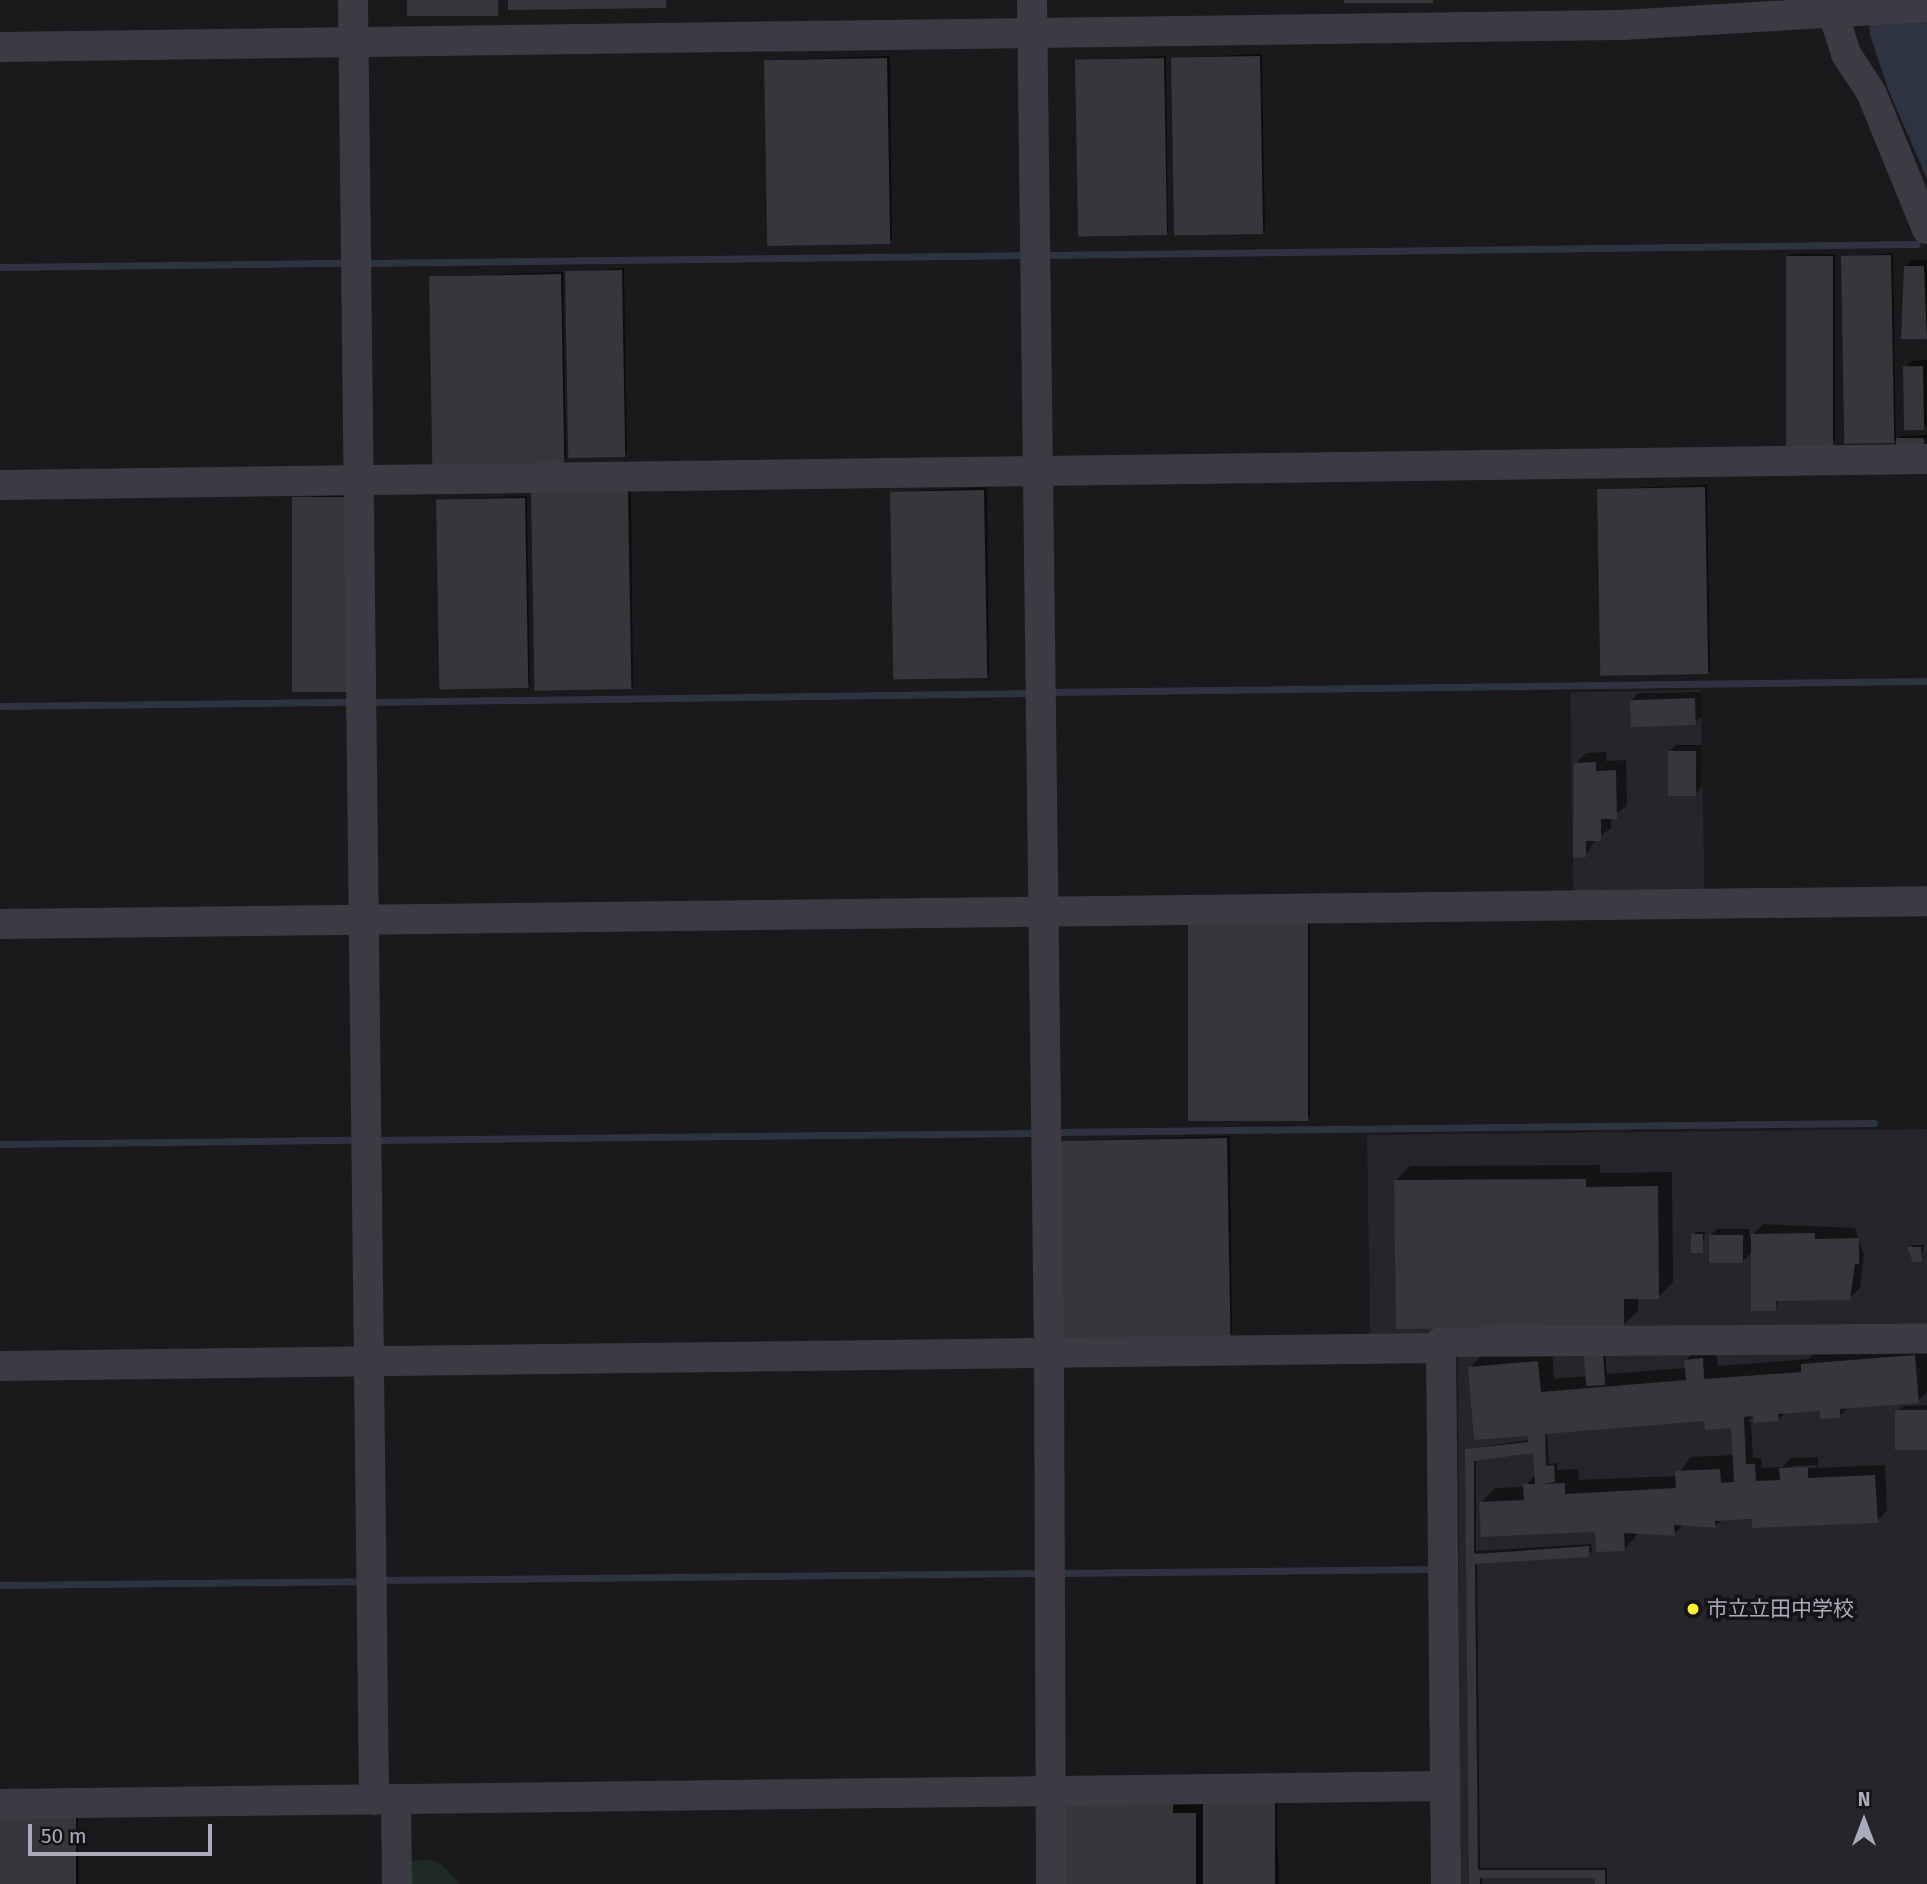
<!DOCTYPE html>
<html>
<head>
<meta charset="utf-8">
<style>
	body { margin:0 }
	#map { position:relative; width:1927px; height:1884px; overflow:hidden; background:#1a191b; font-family:"Fira Sans","Noto Sans JP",sans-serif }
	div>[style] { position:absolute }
	.built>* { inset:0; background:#262529; transform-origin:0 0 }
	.green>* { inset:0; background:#202a24 }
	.water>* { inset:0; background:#2d3341 }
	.shadow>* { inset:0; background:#0007; transform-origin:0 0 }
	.stream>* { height:7px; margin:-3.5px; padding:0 3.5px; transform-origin:3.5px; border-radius:3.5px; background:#2d3341 }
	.building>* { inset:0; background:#37363a; transform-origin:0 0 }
	.minor>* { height:30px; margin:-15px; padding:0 15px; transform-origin:15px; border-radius:15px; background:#3c3b43 }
	.dots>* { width:19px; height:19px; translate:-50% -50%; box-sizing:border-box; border:4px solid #141416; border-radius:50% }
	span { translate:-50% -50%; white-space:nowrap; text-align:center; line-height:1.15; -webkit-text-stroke:7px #141416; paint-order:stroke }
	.poi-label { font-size:21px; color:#aaabbc }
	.left { translate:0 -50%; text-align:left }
	.north { position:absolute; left:1829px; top:1786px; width:70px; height:70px; -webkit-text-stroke:5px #141416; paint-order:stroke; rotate:0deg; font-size:19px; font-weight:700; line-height:28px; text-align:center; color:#aaabbc }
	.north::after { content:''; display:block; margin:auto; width:24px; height:32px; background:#aaabbc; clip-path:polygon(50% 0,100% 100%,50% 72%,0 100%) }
	.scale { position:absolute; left:28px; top:1824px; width:184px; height:32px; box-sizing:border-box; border:4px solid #aaabbc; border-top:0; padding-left:9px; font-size:21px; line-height:24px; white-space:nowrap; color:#aaabbc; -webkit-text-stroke:5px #141416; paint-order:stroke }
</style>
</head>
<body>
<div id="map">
	<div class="built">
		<i style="left:1701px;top:690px;width:203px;height:131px;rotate:89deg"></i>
		<i style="clip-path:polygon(1927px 1129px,1927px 1884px,1460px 1884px,1458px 1334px,1370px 1334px,1367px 1135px)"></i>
	</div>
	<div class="green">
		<i style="clip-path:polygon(428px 1859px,441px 1864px,460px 1884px,406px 1884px,406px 1862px)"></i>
	</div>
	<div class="water">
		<i style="clip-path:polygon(1867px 0,1927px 0,1927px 179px,1888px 89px,1870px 35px)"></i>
	</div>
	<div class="shadow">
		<i style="clip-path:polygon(1262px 54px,1265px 229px,1262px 232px,1172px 58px)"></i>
		<i style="clip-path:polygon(890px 56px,892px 239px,889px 242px,766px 60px)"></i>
		<i style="clip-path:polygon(1166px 56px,1168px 231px,1166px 234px,1077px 60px)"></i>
		<i style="clip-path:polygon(1893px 253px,1896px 439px,1893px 442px,1842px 257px)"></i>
		<i style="clip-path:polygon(1791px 254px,1835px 254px,1835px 444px,1788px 257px)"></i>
		<i style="clip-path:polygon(1912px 260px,1927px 260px,1927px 337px,1903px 337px,1905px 267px)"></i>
		<i style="clip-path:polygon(624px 268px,627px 453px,624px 456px,567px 272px)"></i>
		<i style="clip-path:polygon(563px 272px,566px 458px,563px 461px,431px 277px)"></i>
		<i style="clip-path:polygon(1927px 360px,1927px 424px,1923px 428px,1905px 368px,1912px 361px)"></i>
		<i style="clip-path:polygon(1927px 435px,1924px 445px,1898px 439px,1901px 436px)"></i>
		<i style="clip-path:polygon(1707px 485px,1710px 670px,1707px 673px,1599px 489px)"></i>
		<i style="clip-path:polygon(987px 487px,989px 673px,987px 676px,892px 492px)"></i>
		<i style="clip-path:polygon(631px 489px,633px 685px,631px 688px,533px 494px)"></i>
		<i style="clip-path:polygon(348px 494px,351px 687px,294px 498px)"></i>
		<i style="clip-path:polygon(527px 496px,530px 683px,527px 686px,437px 500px)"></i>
		<i style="clip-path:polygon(1701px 692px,1702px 716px,1695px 723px,1632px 700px,1638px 693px)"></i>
		<i style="clip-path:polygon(1676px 745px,1702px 745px,1702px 787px,1696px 794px,1669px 752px)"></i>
		<i style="clip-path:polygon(1606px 752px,1606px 761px,1626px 760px,1627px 806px,1611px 817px,1611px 828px,1596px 839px,1585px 856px,1576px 763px,1586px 753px)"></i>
		<i style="clip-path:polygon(1310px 919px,1310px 1116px,1191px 1119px)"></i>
		<i style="clip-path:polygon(1230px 1136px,1232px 1334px,1229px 1337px,1059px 1141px)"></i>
		<i style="clip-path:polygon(1600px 1165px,1600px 1173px,1672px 1172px,1673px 1282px,1658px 1297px,1638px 1297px,1638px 1311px,1623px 1325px,1396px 1180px,1410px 1166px)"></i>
		<i style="clip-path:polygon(1763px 1224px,1855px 1228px,1864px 1255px,1860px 1288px,1849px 1298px,1778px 1299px,1776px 1309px,1753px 1251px,1743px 1261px,1710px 1236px,1717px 1229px,1749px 1229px,1750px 1238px)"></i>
		<i style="clip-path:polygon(1696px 1232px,1705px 1232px,1702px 1251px,1693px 1235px)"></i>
		<i style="clip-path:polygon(1912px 1245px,1924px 1245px,1921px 1261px,1909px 1253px)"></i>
		<i style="clip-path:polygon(evenodd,1927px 1341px,1927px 1392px,1918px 1401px,1849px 1407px,1839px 1416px,1821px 1409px,1786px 1412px,1778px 1420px,1755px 1414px,1747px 1422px,1751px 1422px,1753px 1458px,1761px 1458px,1762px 1468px,1783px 1467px,1791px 1458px,1818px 1457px,1818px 1468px,1885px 1465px,1887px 1510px,1877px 1521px,1722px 1519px,1715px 1527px,1684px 1524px,1674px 1534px,1639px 1532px,1625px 1549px,1596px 1530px,1481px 1503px,1495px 1488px,1525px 1487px,1536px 1474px,1535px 1451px,1476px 1459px,1476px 1551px,1591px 1544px,1592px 1552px,1477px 1562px,1480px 1868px,1607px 1868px,1607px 1884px,1596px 1884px,1596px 1877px,1482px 1876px,1482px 1884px,1470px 1884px,1467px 1449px,1530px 1440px,1530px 1434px,1470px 1368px,1484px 1353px,1552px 1348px,1554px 1379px,1588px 1376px,1605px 1351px,1607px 1374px,1686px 1368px,1686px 1360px,1700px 1346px,1716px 1344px,1718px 1366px,1809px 1359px,1817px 1350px,1927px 1341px,1706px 1419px,1736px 1426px,1734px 1455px,1691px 1457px,1677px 1476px,1579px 1480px,1578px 1469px,1557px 1470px,1557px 1463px,1549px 1464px,1547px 1432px,1706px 1419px,1927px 1341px,1816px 1465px,1817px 1468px,1793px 1469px,1793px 1466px,1816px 1465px)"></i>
		<i style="clip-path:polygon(1927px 1405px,1927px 1449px,1897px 1412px,1904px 1406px)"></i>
		<i style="left:1277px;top:1799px;width:85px;height:211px;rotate:89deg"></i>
		<i style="clip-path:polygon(78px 1814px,79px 1884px,0 1884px)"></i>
	</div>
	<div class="stream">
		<i style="left:1046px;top:255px;width:871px;rotate:-0.72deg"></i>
		<i style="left:365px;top:263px;width:660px;rotate:-0.69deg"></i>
		<i style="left:0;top:267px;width:345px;rotate:-0.7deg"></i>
		<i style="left:1049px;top:692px;width:878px;rotate:-0.72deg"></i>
		<i style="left:370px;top:702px;width:662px;rotate:-0.78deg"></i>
		<i style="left:0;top:706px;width:351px;rotate:-0.7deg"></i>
		<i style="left:1055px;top:1132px;width:819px;rotate:-0.63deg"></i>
		<i style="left:374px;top:1140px;width:661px;rotate:-0.61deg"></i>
		<i style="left:0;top:1144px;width:352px;rotate:-0.7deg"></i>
		<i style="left:1059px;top:1573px;width:375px;rotate:-0.6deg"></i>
		<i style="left:380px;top:1580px;width:663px;rotate:-0.6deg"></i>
		<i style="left:0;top:1585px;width:362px;rotate:-0.6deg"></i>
	</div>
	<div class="building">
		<i style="left:407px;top:0;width:91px;height:16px"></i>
		<i style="clip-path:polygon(508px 0,666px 0,666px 8px,508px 10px)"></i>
		<i style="left:1344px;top:0;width:89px;height:3px"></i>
		<i style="left:1260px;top:56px;width:178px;height:89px;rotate:89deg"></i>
		<i style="left:887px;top:58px;width:186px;height:123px;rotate:89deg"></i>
		<i style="left:1164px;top:58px;width:177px;height:89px;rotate:89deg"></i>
		<i style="left:1891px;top:255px;width:188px;height:50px;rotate:89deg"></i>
		<i style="left:1786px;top:256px;width:47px;height:191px"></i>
		<i style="clip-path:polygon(1904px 266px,1924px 266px,1927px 339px,1901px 339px)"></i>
		<i style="left:622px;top:270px;width:187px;height:57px;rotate:89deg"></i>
		<i style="left:561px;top:274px;width:189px;height:132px;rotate:89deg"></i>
		<i style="left:1923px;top:366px;width:64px;height:20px;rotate:89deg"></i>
		<i style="left:1896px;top:438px;width:28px;height:10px"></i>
		<i style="left:1705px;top:487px;width:187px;height:108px;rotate:89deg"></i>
		<i style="left:984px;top:490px;width:188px;height:94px;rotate:89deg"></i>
		<i style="left:628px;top:491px;width:198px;height:97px;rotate:89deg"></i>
		<i style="left:292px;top:497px;width:54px;height:195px"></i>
		<i style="left:525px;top:498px;width:190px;height:89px;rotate:89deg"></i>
		<i style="left:1695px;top:698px;width:27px;height:65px;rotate:88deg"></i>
		<i style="left:1696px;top:751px;width:45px;height:28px;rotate:90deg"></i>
		<i style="clip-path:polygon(1596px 762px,1596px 771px,1616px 770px,1617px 819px,1601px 819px,1601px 841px,1586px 841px,1586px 857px,1573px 858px,1574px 763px)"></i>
		<i style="left:1188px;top:922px;width:120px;height:199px"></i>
		<i style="left:1227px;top:1138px;width:200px;height:170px;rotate:89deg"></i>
		<i style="clip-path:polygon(1586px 1179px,1586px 1187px,1658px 1186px,1659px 1299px,1624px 1299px,1624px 1327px,1396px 1329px,1394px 1180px)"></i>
		<i style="clip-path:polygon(1815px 1233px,1815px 1239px,1859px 1238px,1859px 1264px,1855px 1264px,1850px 1300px,1776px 1301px,1776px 1311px,1751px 1311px,1751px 1234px)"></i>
		<i style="left:1691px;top:1234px;width:12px;height:19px"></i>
		<i style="left:1709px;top:1235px;width:34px;height:28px"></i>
		<i style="clip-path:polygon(1907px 1247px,1921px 1247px,1922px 1262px,1913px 1262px)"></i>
		<i style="left:1603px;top:1353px;width:32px;height:19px;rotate:86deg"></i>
		<i style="clip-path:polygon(evenodd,1915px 1355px,1919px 1403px,1840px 1409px,1840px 1418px,1820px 1419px,1820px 1411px,1778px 1414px,1779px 1421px,1754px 1423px,1753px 1416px,1744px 1417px,1746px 1464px,1755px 1464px,1756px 1481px,1780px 1480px,1779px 1468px,1808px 1467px,1808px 1478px,1875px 1475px,1878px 1523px,1752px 1528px,1752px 1519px,1715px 1521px,1716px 1528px,1674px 1525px,1675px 1536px,1624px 1533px,1625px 1551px,1596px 1552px,1595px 1532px,1481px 1537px,1479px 1502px,1524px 1500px,1523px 1484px,1535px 1484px,1533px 1453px,1474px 1461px,1474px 1554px,1589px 1546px,1589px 1557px,1475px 1564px,1478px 1870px,1605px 1870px,1605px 1884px,1595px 1884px,1595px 1878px,1480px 1878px,1480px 1884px,1469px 1884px,1465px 1449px,1528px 1442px,1528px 1436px,1474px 1440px,1468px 1367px,1538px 1361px,1541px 1392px,1686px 1380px,1684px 1360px,1703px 1358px,1704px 1379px,1801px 1372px,1801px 1364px,1915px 1355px,1704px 1421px,1705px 1430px,1731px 1428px,1734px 1482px,1721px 1483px,1720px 1469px,1675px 1471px,1676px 1488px,1565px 1494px,1565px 1483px,1541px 1484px,1555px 1482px,1554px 1465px,1546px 1466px,1545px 1434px,1704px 1421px)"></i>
		<i style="left:1927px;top:1410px;width:40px;height:32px;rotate:90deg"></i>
		<i style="left:1203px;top:1801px;width:72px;height:83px"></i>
		<i style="clip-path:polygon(1173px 1804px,1173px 1813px,1196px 1813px,1196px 1884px,1064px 1884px,1064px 1805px)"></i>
		<i style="left:0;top:1816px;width:76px;height:68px"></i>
	</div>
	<div class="minor">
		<i style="left:353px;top:0;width:1800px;rotate:89.33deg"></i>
		<i style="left:1032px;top:0;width:1353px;rotate:89.28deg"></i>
		<i style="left:1049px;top:1353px;width:531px;rotate:89.78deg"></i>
		<i style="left:1829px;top:0;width:57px;rotate:72.5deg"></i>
		<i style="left:1846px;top:54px;width:45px;rotate:56.7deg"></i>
		<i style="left:1871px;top:92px;width:148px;rotate:67.8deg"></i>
		<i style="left:0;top:47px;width:1622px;rotate:-0.78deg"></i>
		<i style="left:1622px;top:25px;width:306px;rotate:-3.4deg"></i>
		<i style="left:0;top:485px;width:1927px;rotate:-0.77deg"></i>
		<i style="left:0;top:924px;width:1927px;rotate:-0.68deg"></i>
		<i style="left:0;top:1366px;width:1441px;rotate:-0.72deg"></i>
		<i style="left:396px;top:1800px;width:84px;rotate:89.3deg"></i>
		<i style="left:0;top:1804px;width:1444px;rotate:-0.71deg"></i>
		<i style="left:1446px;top:1884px;width:542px;rotate:-90.53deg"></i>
		<i style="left:1441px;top:1342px;width:486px;rotate:-0.4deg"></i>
	</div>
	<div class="dots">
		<i style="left:1693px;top:1609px;background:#fff02d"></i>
	</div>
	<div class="poi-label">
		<span class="left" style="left:1707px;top:1609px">市立立田中学校</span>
	</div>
	<div class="north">N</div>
	<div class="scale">50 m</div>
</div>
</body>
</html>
